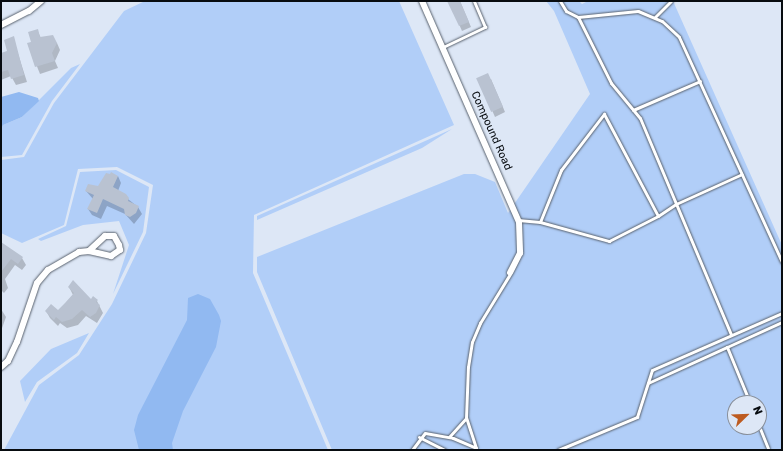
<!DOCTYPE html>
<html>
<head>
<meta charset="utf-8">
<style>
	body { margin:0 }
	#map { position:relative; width:783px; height:451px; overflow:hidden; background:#dde7f6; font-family:Rubik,sans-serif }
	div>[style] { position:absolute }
	.green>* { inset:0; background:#b1cef8 }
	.water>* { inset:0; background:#91b9f1 }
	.shadow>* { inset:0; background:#0003 }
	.building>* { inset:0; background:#b9c2d1; transform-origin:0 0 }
	.roads { filter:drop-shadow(0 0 1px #59626e) drop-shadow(0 0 1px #59626e) }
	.service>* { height:3px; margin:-1.5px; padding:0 1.5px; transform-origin:1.5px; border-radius:1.5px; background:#fff }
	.minor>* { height:6px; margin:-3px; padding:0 3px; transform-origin:3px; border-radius:3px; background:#fff }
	span { translate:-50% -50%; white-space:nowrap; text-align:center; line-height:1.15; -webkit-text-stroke:3px #dde7f6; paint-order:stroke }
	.street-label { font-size:11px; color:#080c10 }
	.frame { position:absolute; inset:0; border:2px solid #080c10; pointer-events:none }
	.north { position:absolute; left:727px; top:395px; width:40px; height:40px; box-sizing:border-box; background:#dde7f6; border:1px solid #888f9a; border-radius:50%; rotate:67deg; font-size:11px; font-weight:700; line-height:16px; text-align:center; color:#080c10 }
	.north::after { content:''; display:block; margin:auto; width:14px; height:18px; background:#bd5b20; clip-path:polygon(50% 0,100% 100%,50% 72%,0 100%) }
</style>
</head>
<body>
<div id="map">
	<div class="green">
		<i style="clip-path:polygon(145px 1px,399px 1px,454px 125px,254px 215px,253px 273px,328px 450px,4px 450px,39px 385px,79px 355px,112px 304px,146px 233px,153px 185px,117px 167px,78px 169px,64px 225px,22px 243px,1px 233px,1px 160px,24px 157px,54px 103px,124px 11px)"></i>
		<i style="clip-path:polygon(evenodd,546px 1px,579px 1px,582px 4px,588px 1px,673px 1px,782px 245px,782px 450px,332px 450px,257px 272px,257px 257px,464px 174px,475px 174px,495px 182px,508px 213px,590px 94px,554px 11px,546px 1px,735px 403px,759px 403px,759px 427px,735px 427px,735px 403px)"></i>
		<i style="clip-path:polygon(80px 64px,52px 101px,22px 155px,1px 157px,1px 130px,3px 125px,22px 117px,71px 68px)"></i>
		<i style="clip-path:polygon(452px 129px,422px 148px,257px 220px,257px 216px)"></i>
		<i style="clip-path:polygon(116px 170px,149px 187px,143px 232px,113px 294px,129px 245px,119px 221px,83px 225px,41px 241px,38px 239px,66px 226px,80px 172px)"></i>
		<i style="clip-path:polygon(89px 333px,77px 353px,37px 382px,25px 402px,20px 381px,51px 349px)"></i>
	</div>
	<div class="water">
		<i style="clip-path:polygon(19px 92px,38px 98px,39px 101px,22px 117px,3px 125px,1px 130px,1px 97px)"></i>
		<i style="clip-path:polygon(198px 294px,210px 299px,219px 315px,221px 321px,216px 347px,183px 411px,172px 443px,173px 450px,139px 450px,134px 430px,138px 415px,187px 320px,188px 298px)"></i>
	</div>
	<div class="shadow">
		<i style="clip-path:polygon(449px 1px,460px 1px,471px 27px,462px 31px)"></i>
		<i style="clip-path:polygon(37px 30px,41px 38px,57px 43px,60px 50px,55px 61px,58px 68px,40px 74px,28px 44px,32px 42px)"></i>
		<i style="clip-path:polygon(13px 38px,27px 82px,16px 85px,11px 76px,1px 80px,1px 54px,9px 51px)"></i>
		<i style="clip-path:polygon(478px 78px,491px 79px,505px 112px,495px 117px)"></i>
		<i style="clip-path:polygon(118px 176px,121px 183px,118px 191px,138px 207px,142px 214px,134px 224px,125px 214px,107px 206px,101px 219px,92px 215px,88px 209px,93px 199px,86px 191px,99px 187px)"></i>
		<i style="clip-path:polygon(1px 247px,22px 258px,26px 265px,22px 270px,15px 265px,5px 279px,8px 288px,4px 293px,1px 290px)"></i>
		<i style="clip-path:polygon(69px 287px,91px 301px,94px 298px,97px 301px,103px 313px,97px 323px,86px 316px,78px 325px,67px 328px,60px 323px,58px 326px,50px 318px,46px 311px,58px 312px,73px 295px)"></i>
		<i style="clip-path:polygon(1px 309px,6px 317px,1px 331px)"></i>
	</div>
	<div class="building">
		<i style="clip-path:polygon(447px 1px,460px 1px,469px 22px,459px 26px)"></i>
		<i style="clip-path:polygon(38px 29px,40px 37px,53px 35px,57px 43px,52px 53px,55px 61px,35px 67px,27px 43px,31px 42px,28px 32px)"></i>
		<i style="clip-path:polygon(14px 36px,24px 75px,11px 79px,8px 70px,1px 72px,1px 53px,7px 51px,4px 40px)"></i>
		<i style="left:488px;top:73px;width:37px;height:13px;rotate:66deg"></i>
		<i style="clip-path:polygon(111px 172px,118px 176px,113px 187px,126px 194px,129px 198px,128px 201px,139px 206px,136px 213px,130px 217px,125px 215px,124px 209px,103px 199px,97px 213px,87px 209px,94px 195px,85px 191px,88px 184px,98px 186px,106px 173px,110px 174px)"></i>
		<i style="clip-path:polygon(1px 242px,23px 257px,18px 264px,11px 259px,1px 272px)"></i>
		<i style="clip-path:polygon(73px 280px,91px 299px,93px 296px,98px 300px,96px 302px,100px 305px,96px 313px,90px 317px,82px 310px,72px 319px,62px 322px,56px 317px,54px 320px,45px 311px,51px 304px,58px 310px,65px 303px,74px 293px,68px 287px)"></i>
	</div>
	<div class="roads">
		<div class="service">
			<i style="left:560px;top:1px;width:12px;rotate:59deg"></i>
			<i style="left:566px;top:11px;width:13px;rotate:27deg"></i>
			<i style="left:578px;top:17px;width:60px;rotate:-5.7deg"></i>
			<i style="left:638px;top:11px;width:26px;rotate:23deg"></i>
			<i style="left:662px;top:21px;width:23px;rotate:43deg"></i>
			<i style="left:679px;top:37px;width:247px;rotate:65.4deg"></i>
			<i style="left:578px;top:17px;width:74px;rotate:63.4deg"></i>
			<i style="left:611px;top:83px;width:45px;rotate:50.4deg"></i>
			<i style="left:640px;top:118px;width:235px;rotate:67.2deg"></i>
			<i style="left:655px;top:17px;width:23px;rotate:-45deg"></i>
			<i style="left:443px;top:47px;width:47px;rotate:-25.5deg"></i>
			<i style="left:485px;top:27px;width:28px;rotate:-113deg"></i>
			<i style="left:633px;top:110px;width:73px;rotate:-23.4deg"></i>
			<i style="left:518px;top:220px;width:22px;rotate:5deg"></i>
			<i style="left:540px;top:222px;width:72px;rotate:15.4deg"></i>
			<i style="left:609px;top:241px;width:55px;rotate:-27deg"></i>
			<i style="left:540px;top:222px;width:56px;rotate:-68deg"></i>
			<i style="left:561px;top:170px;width:71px;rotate:-52.5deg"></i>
			<i style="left:604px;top:114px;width:115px;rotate:62.1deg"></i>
			<i style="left:658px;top:216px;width:22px;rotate:-34deg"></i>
			<i style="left:676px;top:204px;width:72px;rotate:-24.4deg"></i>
			<i style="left:727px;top:347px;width:60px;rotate:-24.4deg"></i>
			<i style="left:648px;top:383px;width:87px;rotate:-24.5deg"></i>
			<i style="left:727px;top:347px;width:61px;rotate:67.7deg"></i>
			<i style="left:759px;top:426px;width:24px;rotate:68deg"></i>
			<i style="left:419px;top:437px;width:29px;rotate:27deg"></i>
			<i style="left:449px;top:437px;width:25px;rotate:-48deg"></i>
			<i style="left:412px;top:450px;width:21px;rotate:-53deg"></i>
			<i style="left:425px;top:433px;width:28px;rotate:10deg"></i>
			<i style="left:453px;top:438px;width:25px;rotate:23deg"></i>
			<i style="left:476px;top:448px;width:32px;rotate:-108deg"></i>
			<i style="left:466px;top:418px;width:51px;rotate:-87.8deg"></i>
			<i style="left:468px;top:367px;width:25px;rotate:-81deg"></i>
			<i style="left:472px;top:342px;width:21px;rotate:-67deg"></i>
			<i style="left:480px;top:323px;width:57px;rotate:-58.5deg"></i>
			<i style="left:558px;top:450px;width:86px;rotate:-22.7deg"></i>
			<i style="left:637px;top:417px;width:49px;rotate:-72.3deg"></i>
			<i style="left:652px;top:370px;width:142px;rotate:-23.7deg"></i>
		</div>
		<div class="minor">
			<i style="left:422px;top:1px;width:241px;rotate:66.3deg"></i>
			<i style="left:519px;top:222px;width:31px;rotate:88deg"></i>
			<i style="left:520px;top:253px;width:22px;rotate:117deg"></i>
			<i style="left:1px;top:25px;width:31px;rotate:-27deg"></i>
			<i style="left:29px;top:11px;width:16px;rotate:-40deg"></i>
			<i style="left:1px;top:367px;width:9px;rotate:-41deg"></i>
			<i style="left:8px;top:361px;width:21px;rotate:-65deg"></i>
			<i style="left:17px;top:342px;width:62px;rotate:-71.3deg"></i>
			<i style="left:37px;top:283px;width:17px;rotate:-50deg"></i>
			<i style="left:48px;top:270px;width:36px;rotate:-30deg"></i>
			<i style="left:79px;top:252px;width:10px;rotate:-6deg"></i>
			<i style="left:89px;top:251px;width:23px;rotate:13deg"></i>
			<i style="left:111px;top:256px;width:11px;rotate:-34deg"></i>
			<i style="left:120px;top:250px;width:5px;rotate:-101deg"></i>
			<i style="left:119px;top:245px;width:10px;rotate:-119deg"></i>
			<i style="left:114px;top:236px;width:9px;rotate:180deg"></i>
			<i style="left:105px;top:236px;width:22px;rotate:137deg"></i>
		</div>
	</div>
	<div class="street-label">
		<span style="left:491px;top:131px;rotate:66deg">Compound Road</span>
	</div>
	<div class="frame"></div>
	<div class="north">N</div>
</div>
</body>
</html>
